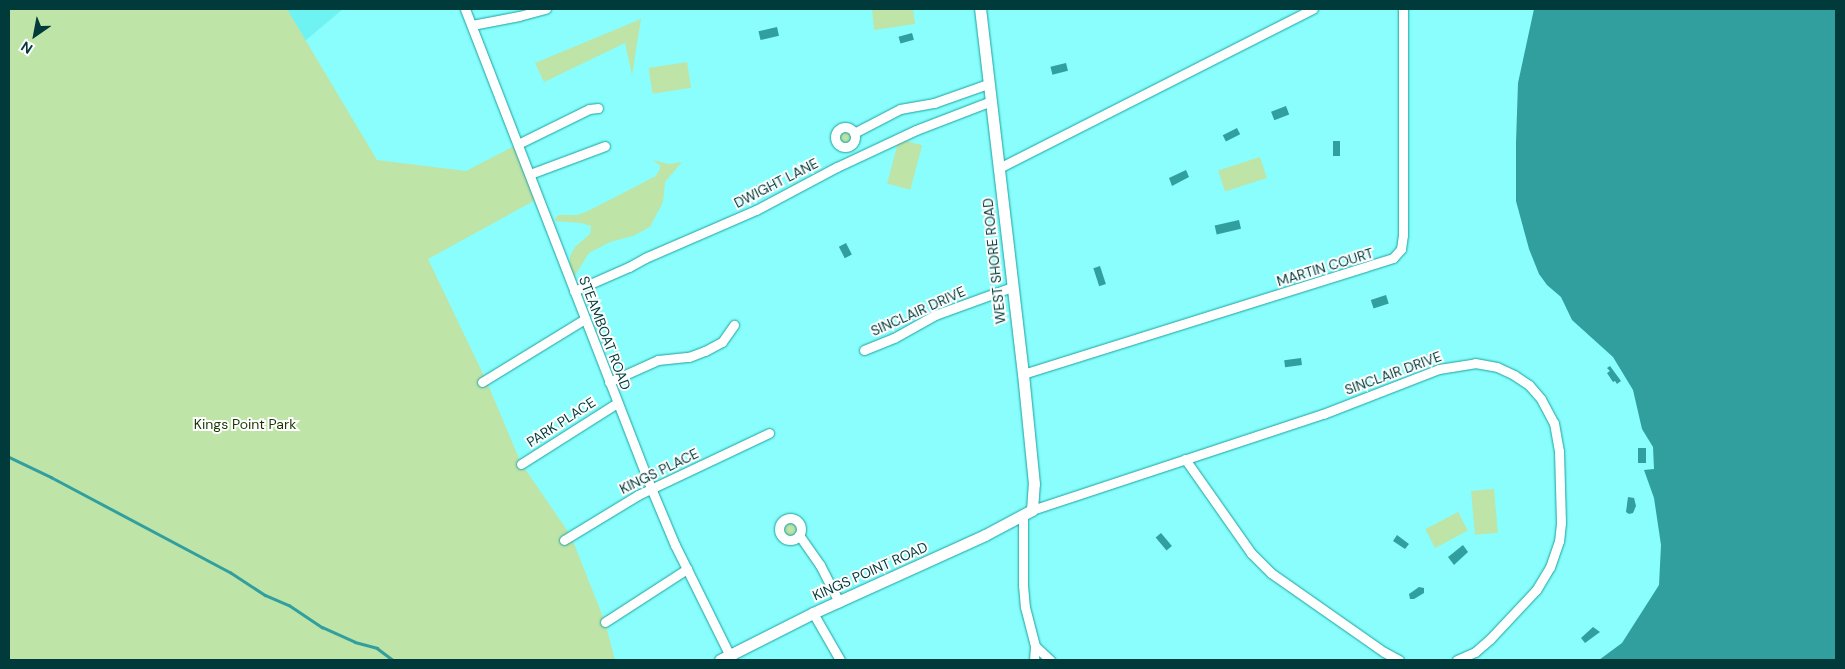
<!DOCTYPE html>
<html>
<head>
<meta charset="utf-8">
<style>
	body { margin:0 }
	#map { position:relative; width:1845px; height:669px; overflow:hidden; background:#89fefc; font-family:"DM Sans",sans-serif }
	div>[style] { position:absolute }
	.built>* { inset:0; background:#6ff3f2 }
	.green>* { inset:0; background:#bee4a7; transform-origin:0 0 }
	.round { border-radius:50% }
	.water>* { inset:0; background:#329f9f; transform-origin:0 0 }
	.stream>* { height:2.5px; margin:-1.25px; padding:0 1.25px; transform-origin:1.25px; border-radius:1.25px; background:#329f9f }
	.roads { filter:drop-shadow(0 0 1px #19a2a2) drop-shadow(0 0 1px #19a2a2) }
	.minor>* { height:9px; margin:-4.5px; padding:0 4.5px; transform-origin:4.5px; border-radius:4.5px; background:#fff }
	.minor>.ring { margin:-4.5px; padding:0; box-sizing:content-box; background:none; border:9px solid #fff; border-radius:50% }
	.major>* { height:11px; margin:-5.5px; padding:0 5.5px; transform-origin:5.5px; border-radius:5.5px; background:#fff }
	span { translate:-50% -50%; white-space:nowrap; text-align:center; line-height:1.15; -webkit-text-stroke:4px #fff; paint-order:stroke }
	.street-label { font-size:14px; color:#013a3a }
	.park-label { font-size:14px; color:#183700 }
	.frame { position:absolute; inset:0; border:10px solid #013a3a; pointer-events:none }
	.north { position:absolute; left:10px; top:10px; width:50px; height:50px; -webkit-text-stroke:4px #fff; paint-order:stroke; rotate:213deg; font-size:14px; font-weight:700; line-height:20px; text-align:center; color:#013a3a }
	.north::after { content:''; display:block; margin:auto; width:18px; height:22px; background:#013a3a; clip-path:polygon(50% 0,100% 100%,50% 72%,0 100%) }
</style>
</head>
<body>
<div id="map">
	<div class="built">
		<i style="clip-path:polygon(287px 9px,343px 9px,305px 41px)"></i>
	</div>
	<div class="green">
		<i style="clip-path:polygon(9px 9px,287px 9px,377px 160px,466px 171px,518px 144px,539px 198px,428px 259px,486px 380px,521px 463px,571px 536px,605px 622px,615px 660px,9px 660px)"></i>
		<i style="clip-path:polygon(872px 9px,913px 9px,915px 24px,874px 30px)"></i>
		<i style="clip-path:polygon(641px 19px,632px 75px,625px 43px,544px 82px,535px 63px)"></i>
		<i style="left:687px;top:62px;width:26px;height:39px;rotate:81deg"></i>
		<i class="round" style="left:837px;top:129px;width:16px;height:16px"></i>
		<i style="left:899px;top:139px;width:24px;height:46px;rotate:15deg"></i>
		<i style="left:1260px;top:157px;width:22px;height:44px;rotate:72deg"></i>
		<i style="clip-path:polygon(653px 160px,669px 164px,682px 162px,665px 182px,663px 202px,650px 227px,633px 236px,610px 242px,589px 253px,574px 277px,570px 267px,570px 256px,575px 247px,590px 234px,591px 226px,581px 223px,554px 221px,558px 215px,577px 215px,588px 211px,656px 176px,661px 166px)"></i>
		<i style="left:1494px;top:489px;width:44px;height:23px;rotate:85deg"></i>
		<i style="left:1458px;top:512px;width:21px;height:37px;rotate:62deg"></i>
		<i class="round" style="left:782px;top:521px;width:16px;height:16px"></i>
	</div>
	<div class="water">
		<i style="clip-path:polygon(1534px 9px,1836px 9px,1836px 660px,1599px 660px,1622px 643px,1659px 585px,1661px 545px,1654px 498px,1644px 470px,1654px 469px,1653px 447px,1642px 429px,1633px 390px,1613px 357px,1572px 320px,1561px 297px,1547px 285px,1539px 274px,1529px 249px,1516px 201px,1516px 142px,1518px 83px)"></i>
		<i style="left:777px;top:27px;width:9px;height:19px;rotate:77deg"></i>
		<i style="left:912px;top:33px;width:7px;height:14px;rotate:74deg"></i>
		<i style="left:1066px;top:63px;width:8px;height:16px;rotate:76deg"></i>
		<i style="left:1286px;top:106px;width:9px;height:16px;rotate:69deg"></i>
		<i style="left:1237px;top:128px;width:7px;height:16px;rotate:63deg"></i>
		<i style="left:1333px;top:141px;width:7px;height:15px"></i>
		<i style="clip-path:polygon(1186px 170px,1189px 177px,1172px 186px,1169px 178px)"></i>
		<i style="left:1239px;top:220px;width:9px;height:25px;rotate:77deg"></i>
		<i style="left:846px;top:243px;width:13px;height:8px;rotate:63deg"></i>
		<i style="left:1100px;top:266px;width:19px;height:7px;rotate:72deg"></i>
		<i style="left:1386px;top:295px;width:9px;height:16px;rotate:72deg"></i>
		<i style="left:1301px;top:358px;width:7px;height:17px;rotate:82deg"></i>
		<i style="clip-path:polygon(1610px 366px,1621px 381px,1617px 384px,1615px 381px,1613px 382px,1607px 373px,1610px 371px,1607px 368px)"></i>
		<i style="left:1638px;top:448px;width:8px;height:15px"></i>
		<i style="clip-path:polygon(1628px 497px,1634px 498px,1636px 506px,1633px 513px,1629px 514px,1626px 512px)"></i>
		<i style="left:1161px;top:533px;width:17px;height:7px;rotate:50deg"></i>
		<i style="clip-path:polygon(1397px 535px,1409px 544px,1405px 549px,1393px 541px)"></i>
		<i style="clip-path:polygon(1463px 545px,1468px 552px,1454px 565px,1448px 557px)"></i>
		<i style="clip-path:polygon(1419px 587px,1424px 588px,1424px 593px,1414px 599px,1410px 599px,1409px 594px)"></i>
		<i style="clip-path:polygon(1593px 627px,1600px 632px,1585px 643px,1581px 638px)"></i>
	</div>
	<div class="stream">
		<i style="left:9px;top:457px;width:47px;rotate:25.5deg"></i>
		<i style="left:51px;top:477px;width:203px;rotate:28deg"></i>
		<i style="left:230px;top:572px;width:42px;rotate:33.3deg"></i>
		<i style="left:265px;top:595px;width:26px;rotate:23deg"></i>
		<i style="left:289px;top:605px;width:40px;rotate:34deg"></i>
		<i style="left:322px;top:627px;width:36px;rotate:24deg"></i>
		<i style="left:355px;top:642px;width:23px;rotate:15deg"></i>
		<i style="left:377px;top:648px;width:20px;rotate:37deg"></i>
	</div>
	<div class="roads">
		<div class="minor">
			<i style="left:465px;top:9px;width:514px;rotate:68.78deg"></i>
			<i style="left:651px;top:488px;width:62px;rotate:67.2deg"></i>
			<i style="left:675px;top:545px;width:128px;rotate:63.6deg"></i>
			<i style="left:472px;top:25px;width:48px;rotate:-10.8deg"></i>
			<i style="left:519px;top:16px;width:28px;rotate:-15deg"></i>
			<i class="ring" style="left:835px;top:127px;width:11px;height:11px"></i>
			<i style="left:854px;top:133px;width:52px;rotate:-27.6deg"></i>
			<i style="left:900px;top:109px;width:35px;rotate:-10deg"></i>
			<i style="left:934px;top:103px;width:57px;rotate:-19.4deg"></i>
			<i style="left:518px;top:144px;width:79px;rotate:-26.2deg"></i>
			<i style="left:589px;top:109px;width:9px;rotate:-6deg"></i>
			<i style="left:999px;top:168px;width:352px;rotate:-26.9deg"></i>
			<i style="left:530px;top:174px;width:80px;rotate:-20.5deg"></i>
			<i style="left:574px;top:291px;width:60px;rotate:-23.6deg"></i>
			<i style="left:629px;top:267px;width:18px;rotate:-29deg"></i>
			<i style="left:645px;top:258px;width:121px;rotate:-23.4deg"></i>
			<i style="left:756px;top:210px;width:92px;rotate:-28deg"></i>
			<i style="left:837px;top:167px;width:87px;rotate:-25.1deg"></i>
			<i style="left:916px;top:130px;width:80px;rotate:-21.1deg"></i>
			<i style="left:864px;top:350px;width:32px;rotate:-22deg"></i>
			<i style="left:894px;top:338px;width:47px;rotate:-29.3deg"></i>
			<i style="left:935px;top:315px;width:82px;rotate:-20deg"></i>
			<i style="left:1023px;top:374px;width:388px;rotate:-17.4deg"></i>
			<i style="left:1393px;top:258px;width:12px;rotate:-48deg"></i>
			<i style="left:1401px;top:249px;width:14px;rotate:-82deg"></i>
			<i style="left:1403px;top:235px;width:226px;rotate:-90deg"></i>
			<i style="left:482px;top:382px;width:121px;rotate:-31.5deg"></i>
			<i style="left:609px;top:382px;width:54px;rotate:-24.2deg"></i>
			<i style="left:658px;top:360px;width:31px;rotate:-6deg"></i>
			<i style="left:689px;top:357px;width:17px;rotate:-21deg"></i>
			<i style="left:705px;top:351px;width:19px;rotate:-28deg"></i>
			<i style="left:722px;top:342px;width:21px;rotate:-55deg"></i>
			<i style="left:1185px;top:459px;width:115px;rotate:54.9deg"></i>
			<i style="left:1251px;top:553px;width:28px;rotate:45deg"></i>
			<i style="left:1271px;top:573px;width:138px;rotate:35deg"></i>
			<i style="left:1384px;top:652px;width:17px;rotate:28deg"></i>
			<i style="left:521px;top:464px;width:114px;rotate:-32.4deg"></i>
			<i style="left:1032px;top:510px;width:306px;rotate:-18.3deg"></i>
			<i style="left:1323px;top:414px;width:124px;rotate:-21.2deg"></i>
			<i style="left:1439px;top:369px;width:36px;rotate:-9deg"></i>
			<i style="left:1475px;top:363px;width:22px;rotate:10deg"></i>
			<i style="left:1497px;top:367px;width:19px;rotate:25deg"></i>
			<i style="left:1514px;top:375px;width:18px;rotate:34deg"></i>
			<i style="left:1529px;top:385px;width:18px;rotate:49deg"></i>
			<i style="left:1541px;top:399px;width:27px;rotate:62deg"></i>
			<i style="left:1554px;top:423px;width:28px;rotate:80deg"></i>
			<i style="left:1559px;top:451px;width:72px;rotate:88.4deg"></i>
			<i style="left:1561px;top:523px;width:18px;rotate:96deg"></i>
			<i style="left:1559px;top:541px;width:28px;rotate:109deg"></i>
			<i style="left:1550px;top:567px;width:27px;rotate:121deg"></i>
			<i style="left:1536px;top:590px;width:67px;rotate:133.2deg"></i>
			<i style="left:1490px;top:639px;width:20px;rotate:139deg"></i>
			<i style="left:1475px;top:652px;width:20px;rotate:156deg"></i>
			<i style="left:1023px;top:516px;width:69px;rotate:90deg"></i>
			<i style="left:1023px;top:585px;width:22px;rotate:85deg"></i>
			<i style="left:1025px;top:607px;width:40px;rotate:75.6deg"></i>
			<i style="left:1035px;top:646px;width:14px;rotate:94deg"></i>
			<i class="ring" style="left:779px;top:518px;width:13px;height:13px"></i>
			<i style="left:799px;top:535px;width:37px;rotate:55deg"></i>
			<i style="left:820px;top:565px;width:42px;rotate:62.8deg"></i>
			<i style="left:564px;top:540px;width:87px;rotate:-31.3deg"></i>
			<i style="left:638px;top:495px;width:145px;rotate:-25.3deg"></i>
			<i style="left:813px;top:613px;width:54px;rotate:60.1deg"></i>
			<i style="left:605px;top:622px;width:98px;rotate:-32.9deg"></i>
			<i style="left:1035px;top:646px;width:21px;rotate:43deg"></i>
		</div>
		<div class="major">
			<i style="left:720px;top:660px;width:104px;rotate:-26.8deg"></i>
			<i style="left:813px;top:613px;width:189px;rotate:-24.4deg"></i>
			<i style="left:985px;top:535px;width:53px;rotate:-28deg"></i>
			<i style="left:1032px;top:510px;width:26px;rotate:-86deg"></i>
			<i style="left:1034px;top:484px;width:111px;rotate:-95.7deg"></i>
			<i style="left:1023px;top:374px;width:368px;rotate:-96.7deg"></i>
		</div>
	</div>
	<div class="street-label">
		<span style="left:776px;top:183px;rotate:-27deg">DWIGHT LANE</span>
		<span style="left:994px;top:261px;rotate:-96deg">WEST SHORE ROAD</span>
		<span style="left:1325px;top:267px;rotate:-17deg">MARTIN COURT</span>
		<span style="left:918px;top:311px;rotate:-24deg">SINCLAIR DRIVE</span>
		<span style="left:605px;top:333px;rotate:69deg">STEAMBOAT ROAD</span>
		<span style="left:1393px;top:373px;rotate:-20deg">SINCLAIR DRIVE</span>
		<span style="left:561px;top:422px;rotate:-33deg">PARK PLACE</span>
		<span style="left:659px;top:471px;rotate:-26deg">KINGS PLACE</span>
		<span style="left:870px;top:571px;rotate:-24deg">KINGS POINT ROAD</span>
	</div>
	<div class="park-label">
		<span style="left:245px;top:424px">Kings Point Park</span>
	</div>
	<div class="frame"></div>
	<div class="north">N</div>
</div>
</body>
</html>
